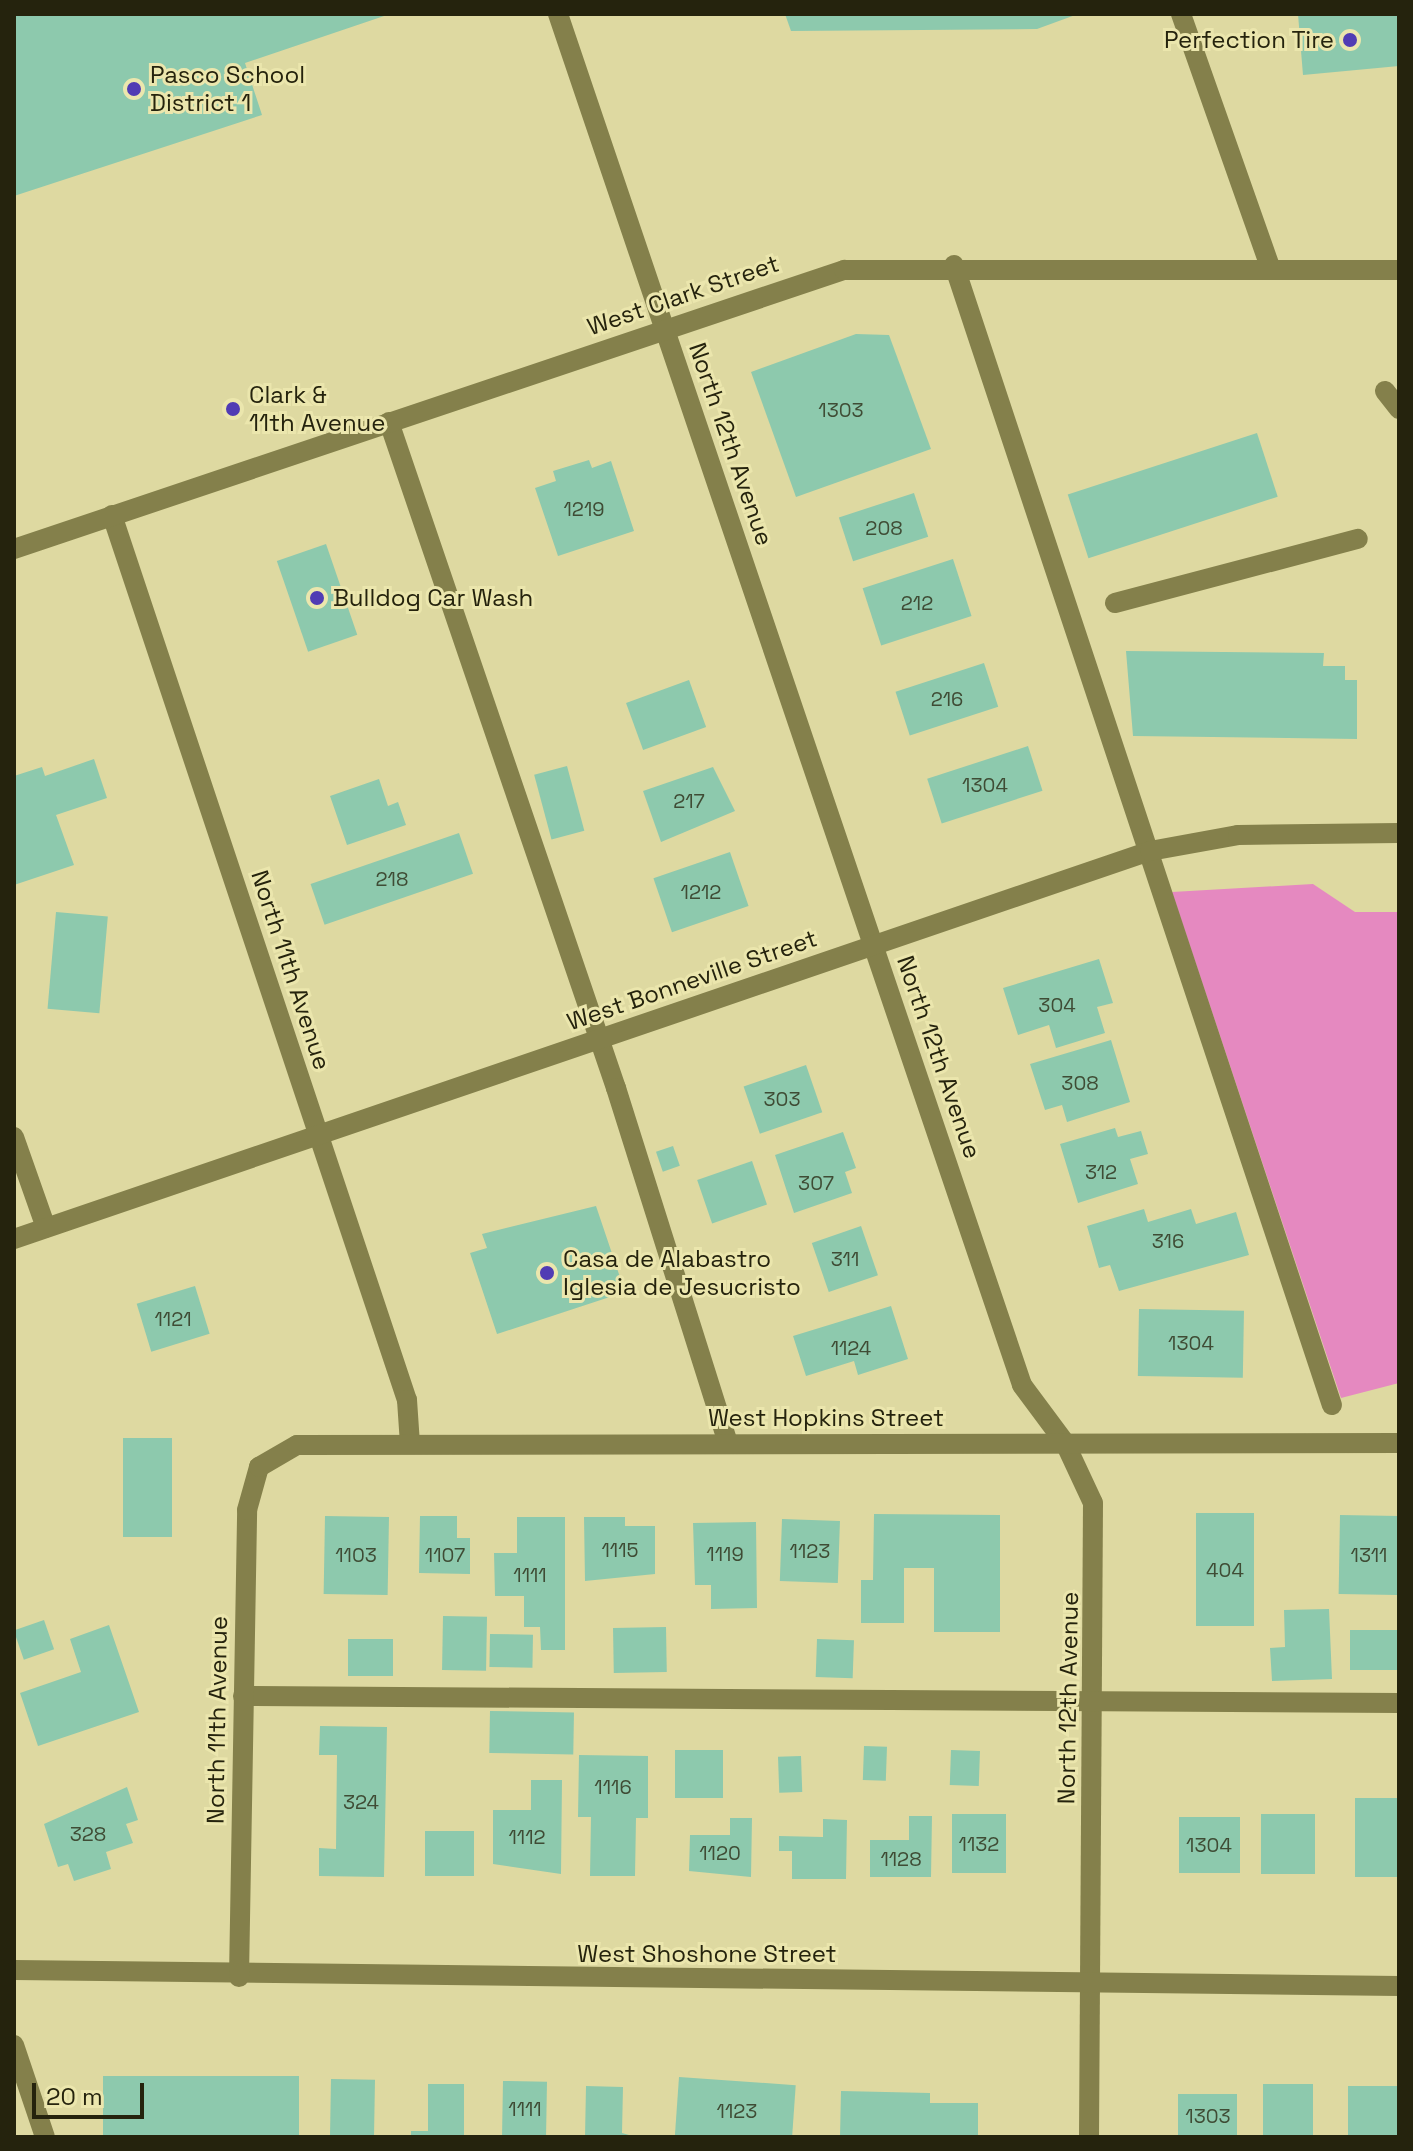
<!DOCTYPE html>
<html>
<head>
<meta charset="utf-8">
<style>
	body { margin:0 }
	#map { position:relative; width:1413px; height:2151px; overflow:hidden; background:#ded9a1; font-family:"Space Grotesk",sans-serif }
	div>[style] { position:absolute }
	.green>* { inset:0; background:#e589c0 }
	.building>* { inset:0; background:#8dc9ad; transform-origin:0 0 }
	.minor>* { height:20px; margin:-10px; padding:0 10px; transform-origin:10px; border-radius:10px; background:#84804b }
	.dots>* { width:22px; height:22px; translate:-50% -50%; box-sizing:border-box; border:4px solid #ebe6ad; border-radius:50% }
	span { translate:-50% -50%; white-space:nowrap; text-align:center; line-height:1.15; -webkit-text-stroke:6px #ebe6ad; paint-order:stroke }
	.number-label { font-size:20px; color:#3f4c35 }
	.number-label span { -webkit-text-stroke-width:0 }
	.poi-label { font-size:24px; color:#25230d }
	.right { translate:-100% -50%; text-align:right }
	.left { translate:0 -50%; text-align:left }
	.street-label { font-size:24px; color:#25230d }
	.frame { position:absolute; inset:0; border:16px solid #25230d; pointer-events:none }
	.scale { position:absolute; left:32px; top:2083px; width:112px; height:36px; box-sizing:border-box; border:4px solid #25230d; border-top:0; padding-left:10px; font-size:24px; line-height:28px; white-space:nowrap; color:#25230d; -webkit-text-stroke:6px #ebe6ad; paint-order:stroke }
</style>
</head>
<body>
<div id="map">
	<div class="green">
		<i style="clip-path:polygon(1313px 884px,1355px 912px,1399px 912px,1399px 1383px,1341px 1398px,1172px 892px)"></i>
	</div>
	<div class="building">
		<i style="clip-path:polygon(14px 14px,387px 14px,387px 15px,245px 63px,262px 115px,14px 196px)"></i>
		<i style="clip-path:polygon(785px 14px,1078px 14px,1037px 29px,791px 31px)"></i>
		<i style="clip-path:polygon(1298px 14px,1399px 14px,1399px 66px,1303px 75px)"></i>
		<i style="clip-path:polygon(856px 334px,889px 335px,931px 449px,796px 497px,751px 372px)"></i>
		<i style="left:1257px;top:433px;width:67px;height:199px;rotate:72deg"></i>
		<i style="clip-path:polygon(589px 460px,592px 468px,611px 461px,634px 531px,558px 556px,535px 488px,556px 481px,553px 471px)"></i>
		<i style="left:914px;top:493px;width:46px;height:79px;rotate:72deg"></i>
		<i style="left:326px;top:544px;width:96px;height:52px;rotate:71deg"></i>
		<i style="left:953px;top:559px;width:60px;height:95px;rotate:72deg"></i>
		<i style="clip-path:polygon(1126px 651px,1324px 653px,1323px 666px,1345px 666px,1345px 680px,1357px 680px,1357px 739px,1133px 736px)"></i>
		<i style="left:984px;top:663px;width:46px;height:93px;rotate:72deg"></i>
		<i style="left:689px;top:680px;width:50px;height:67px;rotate:70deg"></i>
		<i style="left:1028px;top:746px;width:47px;height:106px;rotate:72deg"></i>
		<i style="clip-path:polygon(94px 759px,107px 798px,56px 815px,74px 865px,14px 885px,14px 776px,42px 767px,45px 776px)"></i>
		<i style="left:567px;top:766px;width:67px;height:34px;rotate:75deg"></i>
		<i style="clip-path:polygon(713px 767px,735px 811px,661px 842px,643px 791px)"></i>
		<i style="clip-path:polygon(379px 779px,388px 806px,398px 802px,406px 825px,347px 845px,330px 796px)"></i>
		<i style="left:459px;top:833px;width:43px;height:157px;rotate:71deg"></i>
		<i style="left:730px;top:852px;width:57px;height:81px;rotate:71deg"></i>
		<i style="left:56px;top:912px;width:52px;height:97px;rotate:5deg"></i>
		<i style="clip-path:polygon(1099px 959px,1113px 1003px,1097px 1007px,1105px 1033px,1056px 1048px,1049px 1025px,1018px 1035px,1003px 988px)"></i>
		<i style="clip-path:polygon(1111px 1040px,1130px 1102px,1067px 1122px,1062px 1105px,1045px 1110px,1030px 1064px)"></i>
		<i style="left:806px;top:1065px;width:50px;height:66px;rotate:71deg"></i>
		<i style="clip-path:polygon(1115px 1128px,1118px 1137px,1141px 1131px,1148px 1154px,1130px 1159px,1138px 1184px,1078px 1203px,1060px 1144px)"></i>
		<i style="clip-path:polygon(843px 1132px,856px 1168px,845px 1172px,852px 1193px,794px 1213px,775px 1155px)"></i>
		<i style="left:673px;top:1146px;width:21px;height:18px;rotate:71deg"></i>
		<i style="left:752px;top:1161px;width:46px;height:58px;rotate:71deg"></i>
		<i style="clip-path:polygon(596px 1206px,625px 1292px,497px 1334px,470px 1253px,487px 1248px,482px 1234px)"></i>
		<i style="clip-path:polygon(1144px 1209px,1148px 1222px,1191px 1209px,1196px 1224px,1236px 1212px,1249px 1255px,1119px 1291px,1110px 1265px,1099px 1268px,1087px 1226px)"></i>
		<i style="left:861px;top:1226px;width:52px;height:52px;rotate:71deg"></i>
		<i style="left:195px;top:1286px;width:50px;height:61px;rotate:73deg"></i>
		<i style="clip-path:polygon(891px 1306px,908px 1359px,858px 1375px,854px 1361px,806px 1376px,793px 1336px)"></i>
		<i style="left:1139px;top:1309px;width:105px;height:67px;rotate:1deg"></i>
		<i style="left:123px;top:1438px;width:49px;height:99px"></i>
		<i style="left:1196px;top:1513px;width:58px;height:113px"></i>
		<i style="clip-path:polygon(874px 1514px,1000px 1515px,1000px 1632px,934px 1632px,934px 1568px,904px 1568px,904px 1623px,861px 1623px,861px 1580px,873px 1580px)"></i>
		<i style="left:1340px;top:1515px;width:59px;height:79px;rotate:1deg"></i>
		<i style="left:325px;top:1516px;width:64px;height:78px;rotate:1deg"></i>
		<i style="clip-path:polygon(420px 1516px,457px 1516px,457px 1538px,470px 1538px,470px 1574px,419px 1573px)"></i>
		<i style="clip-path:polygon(517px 1517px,565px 1517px,565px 1650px,541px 1650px,540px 1627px,524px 1627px,524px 1596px,495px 1596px,494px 1553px,517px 1553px)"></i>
		<i style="clip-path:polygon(584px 1517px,625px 1517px,625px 1526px,655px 1526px,655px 1574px,585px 1581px)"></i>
		<i style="left:782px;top:1519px;width:58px;height:62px;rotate:2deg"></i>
		<i style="clip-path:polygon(756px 1522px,757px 1608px,711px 1609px,711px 1585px,695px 1585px,693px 1523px)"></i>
		<i style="clip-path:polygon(1329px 1609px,1332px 1679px,1272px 1681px,1270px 1648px,1285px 1647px,1284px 1610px)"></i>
		<i style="left:443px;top:1616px;width:44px;height:54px;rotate:1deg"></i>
		<i style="left:44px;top:1620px;width:31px;height:32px;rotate:71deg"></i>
		<i style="clip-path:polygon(109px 1625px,139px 1712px,38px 1746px,20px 1693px,81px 1672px,70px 1639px)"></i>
		<i style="left:666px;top:1627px;width:45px;height:53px;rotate:89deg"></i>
		<i style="left:1399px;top:1630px;width:40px;height:49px;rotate:90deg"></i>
		<i style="left:490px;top:1634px;width:43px;height:33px;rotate:1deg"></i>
		<i style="left:348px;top:1639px;width:45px;height:37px"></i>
		<i style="left:817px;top:1639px;width:37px;height:38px;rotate:2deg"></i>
		<i style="left:490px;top:1711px;width:84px;height:42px;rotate:1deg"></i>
		<i style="clip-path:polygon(320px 1726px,387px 1727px,384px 1877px,319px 1876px,319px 1848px,336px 1849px,337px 1755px,319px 1755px)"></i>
		<i style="left:864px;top:1746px;width:23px;height:34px;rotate:2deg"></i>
		<i style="left:675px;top:1750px;width:48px;height:48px"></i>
		<i style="left:951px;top:1750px;width:29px;height:35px;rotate:2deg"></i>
		<i style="clip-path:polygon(579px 1755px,648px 1756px,648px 1818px,636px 1818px,635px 1876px,590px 1876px,591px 1817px,578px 1817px)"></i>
		<i style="left:801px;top:1756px;width:36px;height:23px;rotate:88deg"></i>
		<i style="clip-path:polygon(531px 1780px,562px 1780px,561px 1874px,493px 1864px,493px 1810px,531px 1810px)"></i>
		<i style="clip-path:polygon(127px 1787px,138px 1820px,126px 1824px,133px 1843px,106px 1852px,111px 1869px,74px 1881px,68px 1864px,58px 1867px,44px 1824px)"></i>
		<i style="left:1355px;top:1798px;width:44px;height:79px"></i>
		<i style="left:952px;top:1814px;width:54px;height:59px"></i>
		<i style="left:1261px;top:1814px;width:54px;height:60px"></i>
		<i style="clip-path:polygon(909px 1816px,932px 1816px,931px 1877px,870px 1877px,870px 1840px,909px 1840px)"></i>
		<i style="left:1179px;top:1817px;width:61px;height:56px"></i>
		<i style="clip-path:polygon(730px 1818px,752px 1818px,751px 1877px,689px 1871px,690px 1835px,730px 1835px)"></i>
		<i style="clip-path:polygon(823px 1819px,847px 1820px,846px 1879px,792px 1879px,792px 1851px,779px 1851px,779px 1836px,823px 1837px)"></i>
		<i style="left:425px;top:1831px;width:49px;height:45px"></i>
		<i style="left:103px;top:2076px;width:196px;height:63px"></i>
		<i style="left:679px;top:2077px;width:117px;height:60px;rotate:4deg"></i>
		<i style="left:331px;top:2079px;width:44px;height:58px;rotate:1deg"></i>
		<i style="left:503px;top:2081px;width:44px;height:56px;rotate:1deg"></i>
		<i style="clip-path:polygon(428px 2084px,464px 2084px,464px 2137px,411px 2137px,411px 2131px,428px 2131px)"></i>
		<i style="left:1263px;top:2084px;width:50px;height:53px"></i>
		<i style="clip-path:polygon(586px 2086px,623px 2087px,622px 2133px,636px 2137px,585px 2137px)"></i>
		<i style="left:1348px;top:2086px;width:50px;height:51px"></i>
		<i style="clip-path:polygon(841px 2091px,930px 2093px,930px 2103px,978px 2103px,978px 2137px,840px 2137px)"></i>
		<i style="left:1178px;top:2094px;width:59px;height:43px"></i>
	</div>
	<div class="minor">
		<i style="left:558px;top:14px;width:1447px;rotate:71.3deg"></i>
		<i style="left:1022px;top:1385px;width:72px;rotate:53.4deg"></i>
		<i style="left:1065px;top:1443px;width:66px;rotate:65deg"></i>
		<i style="left:1093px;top:1503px;width:634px;rotate:90.36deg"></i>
		<i style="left:1181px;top:14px;width:270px;rotate:70.6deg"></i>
		<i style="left:954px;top:265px;width:1201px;rotate:71.66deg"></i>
		<i style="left:1385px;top:391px;width:23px;rotate:52deg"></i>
		<i style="left:389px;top:422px;width:704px;rotate:71.18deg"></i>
		<i style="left:616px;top:1088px;width:373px;rotate:72.5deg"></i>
		<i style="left:112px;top:515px;width:933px;rotate:71.57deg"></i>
		<i style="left:407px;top:1400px;width:44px;rotate:86.1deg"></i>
		<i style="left:14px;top:549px;width:876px;rotate:-18.58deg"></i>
		<i style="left:844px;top:270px;width:555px"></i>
		<i style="left:1115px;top:603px;width:251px;rotate:-14.8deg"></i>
		<i style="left:14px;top:1137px;width:96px;rotate:70.6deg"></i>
		<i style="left:14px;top:1239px;width:1200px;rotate:-18.86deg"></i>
		<i style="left:1150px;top:851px;width:89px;rotate:-10.3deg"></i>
		<i style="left:1238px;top:835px;width:161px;rotate:-0.7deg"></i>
		<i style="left:243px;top:1696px;width:1156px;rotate:0.35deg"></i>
		<i style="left:14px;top:1970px;width:1385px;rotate:0.66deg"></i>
		<i style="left:239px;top:1977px;width:467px;rotate:-89deg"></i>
		<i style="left:247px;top:1510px;width:45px;rotate:-74.4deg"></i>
		<i style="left:259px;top:1467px;width:44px;rotate:-30.1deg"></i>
		<i style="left:297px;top:1445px;width:1102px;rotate:-0.1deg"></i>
		<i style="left:14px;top:2045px;width:97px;rotate:71.4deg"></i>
	</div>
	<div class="dots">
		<i style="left:1350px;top:40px;background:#503cb4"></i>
		<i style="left:134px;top:89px;background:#503cb4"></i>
		<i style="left:233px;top:409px;background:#503cb4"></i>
		<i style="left:317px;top:598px;background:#503cb4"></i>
		<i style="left:547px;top:1273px;background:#503cb4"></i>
	</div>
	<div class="number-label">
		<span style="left:841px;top:410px">1303</span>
		<span style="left:584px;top:509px">1219</span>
		<span style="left:884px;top:528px">208</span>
		<span style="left:917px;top:603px">212</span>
		<span style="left:947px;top:699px">216</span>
		<span style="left:985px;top:785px">1304</span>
		<span style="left:689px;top:801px">217</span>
		<span style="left:392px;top:879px">218</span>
		<span style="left:701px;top:892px">1212</span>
		<span style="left:1057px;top:1005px">304</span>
		<span style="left:1080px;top:1083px">308</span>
		<span style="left:782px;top:1099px">303</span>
		<span style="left:1101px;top:1172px">312</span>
		<span style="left:816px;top:1183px">307</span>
		<span style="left:1168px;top:1241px">316</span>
		<span style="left:845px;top:1259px">311</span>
		<span style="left:173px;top:1319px">1121</span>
		<span style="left:1191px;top:1343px">1304</span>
		<span style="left:851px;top:1348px">1124</span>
		<span style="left:620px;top:1550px">1115</span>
		<span style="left:810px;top:1551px">1123</span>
		<span style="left:725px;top:1554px">1119</span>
		<span style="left:356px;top:1555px">1103</span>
		<span style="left:445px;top:1555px">1107</span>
		<span style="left:1369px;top:1555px">1311</span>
		<span style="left:1225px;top:1570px">404</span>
		<span style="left:530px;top:1575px">1111</span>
		<span style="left:613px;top:1787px">1116</span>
		<span style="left:361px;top:1802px">324</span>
		<span style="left:88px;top:1834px">328</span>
		<span style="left:527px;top:1837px">1112</span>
		<span style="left:979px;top:1844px">1132</span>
		<span style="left:1209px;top:1845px">1304</span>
		<span style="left:720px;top:1853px">1120</span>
		<span style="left:901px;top:1859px">1128</span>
		<span style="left:525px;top:2109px">1111</span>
		<span style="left:737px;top:2111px">1123</span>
		<span style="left:1208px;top:2116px">1303</span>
	</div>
	<div class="poi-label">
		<span class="right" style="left:1334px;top:40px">Perfection Tire</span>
		<span class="left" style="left:150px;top:89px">Pasco School<br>District 1</span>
		<span class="left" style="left:249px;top:409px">Clark &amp;<br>11th Avenue</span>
		<span class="left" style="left:333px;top:598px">Bulldog Car Wash</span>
		<span class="left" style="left:563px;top:1273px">Casa de Alabastro<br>Iglesia de Jesucristo</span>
	</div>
	<div class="street-label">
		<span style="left:683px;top:295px;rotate:-19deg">West Clark Street</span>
		<span style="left:731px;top:444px;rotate:71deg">North 12th Avenue</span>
		<span style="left:291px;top:970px;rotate:72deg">North 11th Avenue</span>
		<span style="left:692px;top:980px;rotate:-19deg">West Bonneville Street</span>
		<span style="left:939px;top:1057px;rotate:71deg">North 12th Avenue</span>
		<span style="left:826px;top:1418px">West Hopkins Street</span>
		<span style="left:1068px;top:1698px;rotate:-89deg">North 12th Avenue</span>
		<span style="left:217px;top:1720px;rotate:-89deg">North 11th Avenue</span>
		<span style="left:707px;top:1954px">West Shoshone Street</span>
	</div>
	<div class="frame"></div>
	<div class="scale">20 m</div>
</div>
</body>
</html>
